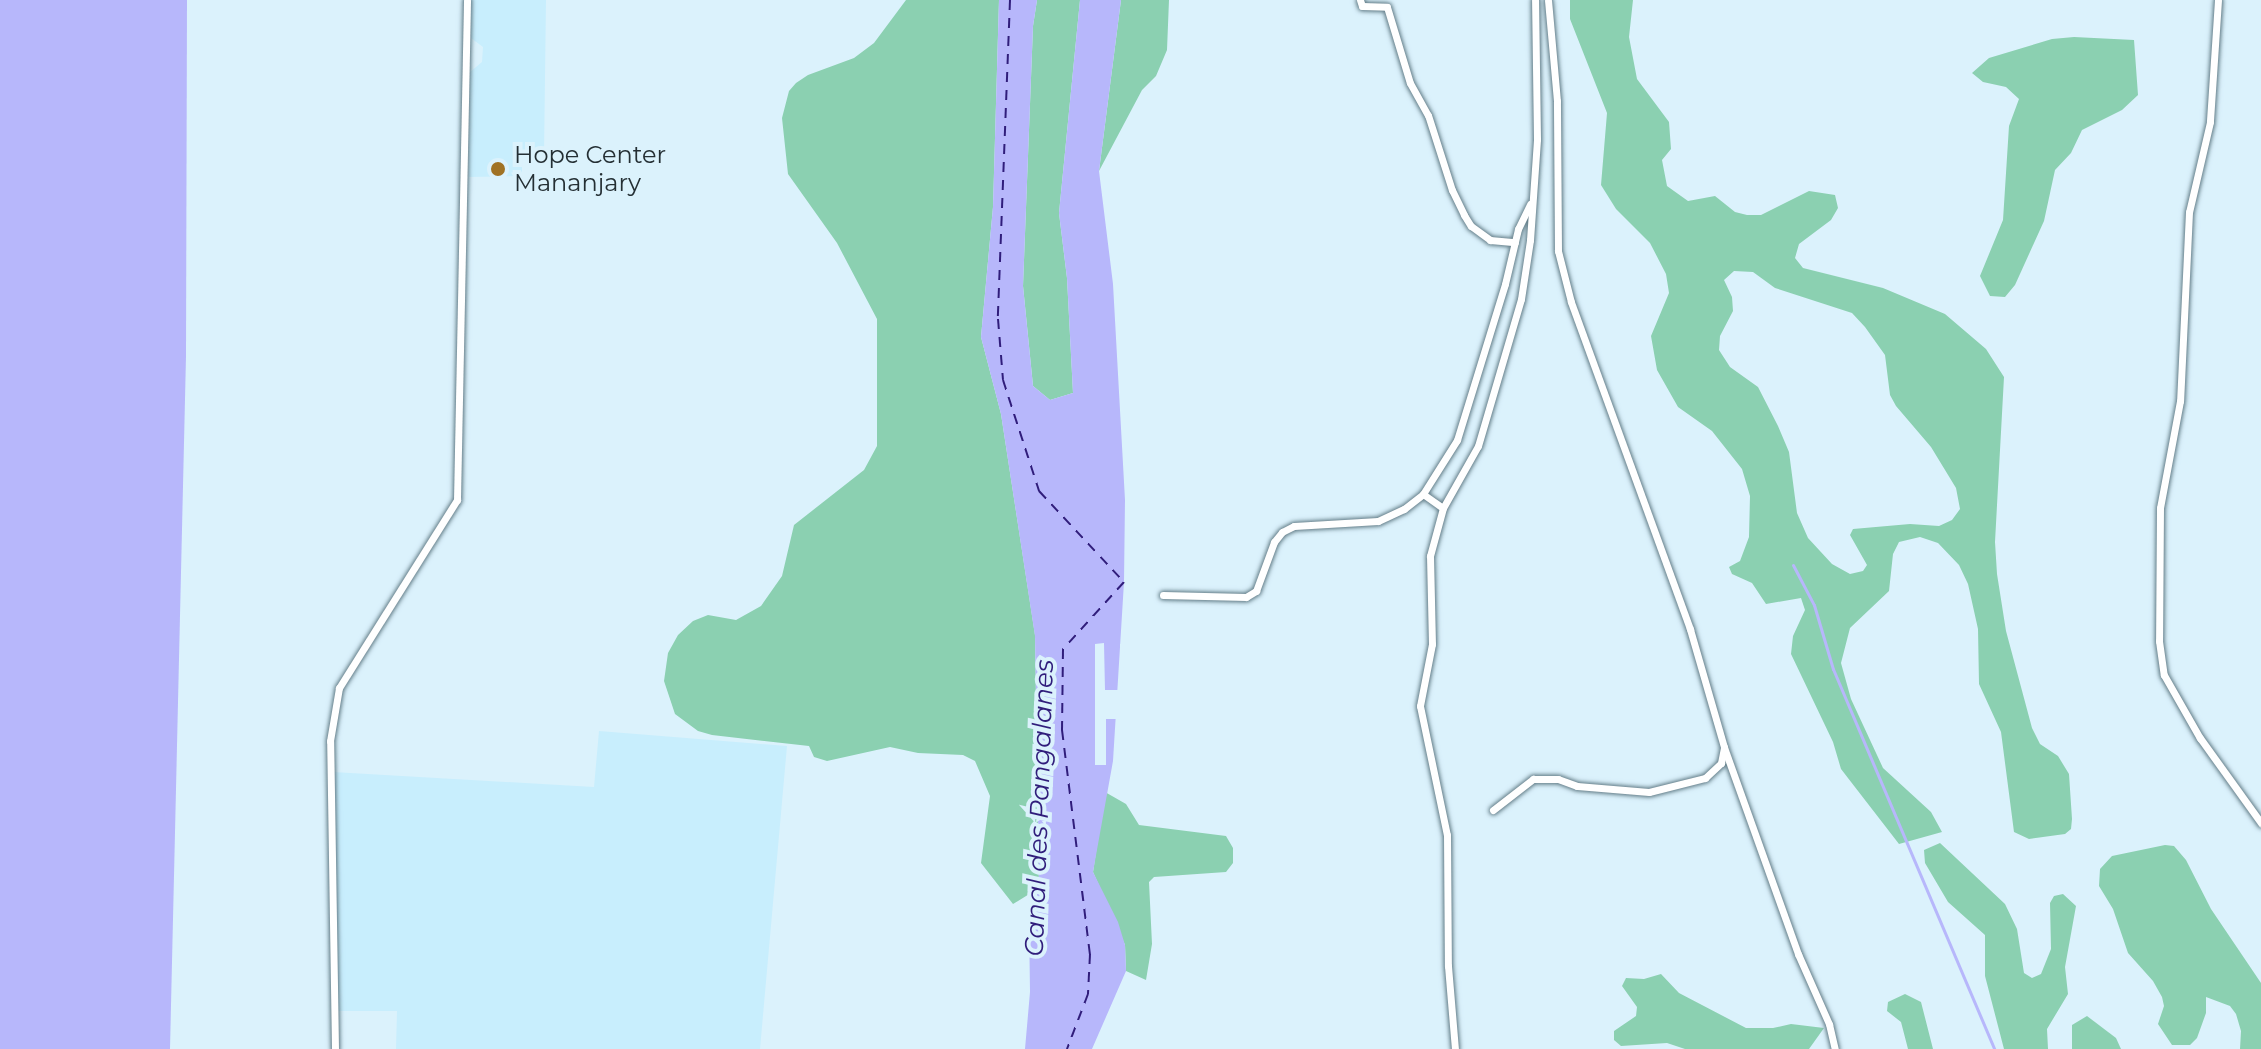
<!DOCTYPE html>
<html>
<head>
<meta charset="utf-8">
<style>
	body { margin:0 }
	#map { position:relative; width:2261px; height:1049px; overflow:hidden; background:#dbf2fc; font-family:Montserrat,sans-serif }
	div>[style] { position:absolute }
	.built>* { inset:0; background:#c8eefd }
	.green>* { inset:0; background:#8bd0b1 }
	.water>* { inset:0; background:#b7b7fb }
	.pier>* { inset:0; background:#dbf2fc }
	.stream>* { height:3px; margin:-1.5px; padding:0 1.5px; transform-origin:1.5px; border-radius:1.5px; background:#b7b7fb }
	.ferry>* { height:2px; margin-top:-1px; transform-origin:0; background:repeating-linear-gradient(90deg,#301d7b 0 10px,transparent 0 18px) }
	.roads { filter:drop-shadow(0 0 2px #647e89) drop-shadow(0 0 2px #647e89) }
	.minor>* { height:7px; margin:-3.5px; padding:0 3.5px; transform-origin:3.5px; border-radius:3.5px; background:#fff }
	.dots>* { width:22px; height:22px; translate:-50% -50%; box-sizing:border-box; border:4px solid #dbf2fc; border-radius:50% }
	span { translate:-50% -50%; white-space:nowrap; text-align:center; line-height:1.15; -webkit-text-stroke:8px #dbf2fc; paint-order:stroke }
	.poi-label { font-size:24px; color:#242f34 }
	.left { translate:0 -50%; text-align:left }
	.water-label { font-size:26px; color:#301d7b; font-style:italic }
</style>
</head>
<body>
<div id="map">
	<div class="built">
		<i style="clip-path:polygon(471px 0,546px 0,544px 155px,522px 157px,522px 176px,469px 177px,470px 72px,482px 62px,483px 47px,471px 38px)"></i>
		<i style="clip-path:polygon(599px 731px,787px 746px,760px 1049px,396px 1049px,397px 1011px,337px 1011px,333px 772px,594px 787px)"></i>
	</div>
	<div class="green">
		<i style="clip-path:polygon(906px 0,999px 0,993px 207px,981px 337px,1001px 414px,1035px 635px,1039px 888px,1013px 904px,981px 863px,990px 796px,975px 761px,963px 755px,918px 753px,890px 747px,827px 761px,814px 757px,809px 746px,712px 735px,698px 731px,675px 714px,664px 681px,668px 653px,678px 635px,693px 621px,708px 615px,736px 620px,761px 606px,782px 576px,794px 525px,864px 470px,877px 446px,877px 319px,837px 243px,788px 174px,782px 118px,789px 91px,796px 83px,808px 75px,854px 58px,874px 43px)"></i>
		<i style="clip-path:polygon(1037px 0,1080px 0,1059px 213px,1067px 278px,1073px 393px,1050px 400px,1033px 386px,1023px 286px,1033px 26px)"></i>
		<i style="clip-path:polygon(1121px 0,1169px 0,1167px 50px,1156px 76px,1142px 90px,1099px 171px)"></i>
		<i style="clip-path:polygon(evenodd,1570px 0,1633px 0,1629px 37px,1637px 79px,1669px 122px,1671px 149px,1662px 160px,1667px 186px,1688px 201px,1715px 196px,1735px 212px,1747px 215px,1761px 215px,1809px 191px,1835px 195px,1838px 208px,1831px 220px,1799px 244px,1795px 258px,1803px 268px,1883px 288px,1945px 314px,1986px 349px,2004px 377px,1995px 542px,1997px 574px,2006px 631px,2032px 728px,2040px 744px,2058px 756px,2069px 774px,2072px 819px,2071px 829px,2065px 834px,2029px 839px,2014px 832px,2001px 732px,1979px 684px,1978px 629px,1968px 584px,1959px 565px,1938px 543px,1920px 537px,1899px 542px,1893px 554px,1889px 591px,1850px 628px,1841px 663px,1851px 699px,1883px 768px,1931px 812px,1942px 832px,1899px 844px,1841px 769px,1833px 742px,1791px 654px,1793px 636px,1805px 610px,1801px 598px,1766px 604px,1752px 583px,1732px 574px,1729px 567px,1740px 561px,1749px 537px,1750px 496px,1742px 469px,1712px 431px,1678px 407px,1657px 370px,1651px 336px,1669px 293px,1666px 274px,1650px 243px,1616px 209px,1601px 185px,1607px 113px,1570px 19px,1570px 0,1734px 271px,1753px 272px,1775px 288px,1852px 313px,1865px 327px,1885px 355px,1890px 395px,1896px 406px,1931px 447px,1956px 488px,1960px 509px,1952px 520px,1939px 526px,1910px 524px,1853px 529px,1850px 535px,1867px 565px,1863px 571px,1850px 574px,1832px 564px,1808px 538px,1797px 513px,1789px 452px,1778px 426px,1758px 387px,1730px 367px,1719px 350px,1720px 336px,1733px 311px,1732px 297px,1724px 280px,1734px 271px)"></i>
		<i style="clip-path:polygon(2074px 37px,2134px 40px,2138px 95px,2122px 110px,2082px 130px,2071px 153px,2055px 170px,2044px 221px,2015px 285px,2005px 297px,1990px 296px,1980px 276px,2003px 220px,2009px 126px,2019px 99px,2006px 87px,1983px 82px,1972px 73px,1989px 58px,2052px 39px)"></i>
		<i style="clip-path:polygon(1105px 792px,1126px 804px,1139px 825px,1226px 836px,1233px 848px,1233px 863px,1226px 872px,1154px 877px,1149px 882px,1152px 944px,1146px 980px,1126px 971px,1125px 945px,1093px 872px)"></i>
		<i style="clip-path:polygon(1940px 843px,2005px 904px,2017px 929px,2024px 973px,2032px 978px,2041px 974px,2051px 949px,2050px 903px,2054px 896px,2063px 894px,2076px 906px,2065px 967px,2068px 994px,2047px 1029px,2048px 1049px,2004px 1049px,1985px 976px,1985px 935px,1948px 902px,1925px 863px,1924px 850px)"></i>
		<i style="clip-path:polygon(2165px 845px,2174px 846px,2186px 860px,2211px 909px,2261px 983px,2261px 1049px,2240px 1049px,2241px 1031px,2236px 1014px,2230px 1006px,2206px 997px,2206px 1013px,2197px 1038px,2190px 1045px,2172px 1045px,2158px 1024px,2164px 1006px,2162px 997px,2153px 981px,2128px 953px,2113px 909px,2099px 886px,2100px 869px,2112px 856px)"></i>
		<i style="clip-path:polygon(1661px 974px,1679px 993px,1746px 1028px,1773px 1028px,1791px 1024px,1824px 1028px,1809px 1049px,1685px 1049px,1667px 1043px,1621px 1046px,1614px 1040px,1614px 1031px,1636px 1016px,1637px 1007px,1622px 986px,1626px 978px,1644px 979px)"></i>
		<i style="clip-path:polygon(1905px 994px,1921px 1002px,1933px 1049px,1908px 1049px,1901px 1022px,1887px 1011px,1888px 1002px)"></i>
		<i style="clip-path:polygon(2087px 1016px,2116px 1038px,2121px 1049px,2072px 1049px,2072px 1025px)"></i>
	</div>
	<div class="water">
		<i style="clip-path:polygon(0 0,187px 0,186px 356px,170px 1049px,0 1049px)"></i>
		<i style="clip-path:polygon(999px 0,1037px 0,1033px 26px,1023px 286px,1033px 386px,1050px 400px,1073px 393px,1067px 278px,1059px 213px,1080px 0,1121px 0,1099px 171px,1113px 284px,1125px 500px,1124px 582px,1113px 761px,1093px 872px,1118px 922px,1125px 945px,1126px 971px,1092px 1049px,1025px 1049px,1030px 992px,1029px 921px,1039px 887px,1035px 636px,1001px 414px,981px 337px,993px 207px)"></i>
	</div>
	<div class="pier">
		<i style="clip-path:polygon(1104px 643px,1105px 690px,1121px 690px,1120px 644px,1125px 644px,1120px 719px,1106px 719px,1106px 765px,1095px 765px,1095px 644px)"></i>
	</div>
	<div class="stream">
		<i style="left:1793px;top:565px;width:45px;rotate:62.3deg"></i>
		<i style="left:1814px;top:605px;width:67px;rotate:73.5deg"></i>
		<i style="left:1833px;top:669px;width:413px;rotate:67deg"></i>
	</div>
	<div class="ferry">
		<i style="left:1010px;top:0;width:319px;rotate:92.2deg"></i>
		<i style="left:998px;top:319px;width:61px;rotate:85.3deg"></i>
		<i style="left:1003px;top:380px;width:117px;rotate:72deg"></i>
		<i style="left:1039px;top:491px;width:125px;rotate:47deg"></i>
		<i style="left:1124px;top:582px;width:91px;rotate:132.3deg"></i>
		<i style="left:1063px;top:649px;width:81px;rotate:90.7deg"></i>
		<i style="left:1062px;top:730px;width:226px;rotate:82.9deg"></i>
		<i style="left:1090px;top:954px;width:40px;rotate:92.9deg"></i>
		<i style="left:1088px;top:994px;width:59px;rotate:110.9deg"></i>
	</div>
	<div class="roads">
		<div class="minor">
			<i style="left:1360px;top:0;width:6px;rotate:72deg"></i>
			<i style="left:1362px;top:6px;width:25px;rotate:2deg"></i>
			<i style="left:2218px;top:0;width:122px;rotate:93.8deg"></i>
			<i style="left:2210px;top:122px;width:92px;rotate:103.1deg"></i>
			<i style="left:2189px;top:212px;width:189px;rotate:92.7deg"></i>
			<i style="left:2180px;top:401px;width:109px;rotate:100.6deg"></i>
			<i style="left:2160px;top:508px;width:133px;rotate:90.4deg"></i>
			<i style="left:2159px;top:641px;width:34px;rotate:82deg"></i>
			<i style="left:2164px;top:675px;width:73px;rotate:60.3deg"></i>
			<i style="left:2200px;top:738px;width:105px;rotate:54.3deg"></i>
			<i style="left:1387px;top:7px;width:79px;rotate:73.2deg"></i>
			<i style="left:1410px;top:83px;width:37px;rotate:61deg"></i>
			<i style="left:1428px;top:115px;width:79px;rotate:72.3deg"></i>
			<i style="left:1452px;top:190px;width:28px;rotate:64deg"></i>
			<i style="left:1464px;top:215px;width:13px;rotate:58deg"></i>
			<i style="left:1471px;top:226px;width:24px;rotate:36deg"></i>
			<i style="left:1490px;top:240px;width:25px;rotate:5deg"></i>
			<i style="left:1423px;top:494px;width:24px;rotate:35deg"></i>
			<i style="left:1443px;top:508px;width:50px;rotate:105.2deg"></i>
			<i style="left:1430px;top:556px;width:88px;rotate:88.7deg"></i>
			<i style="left:1432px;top:644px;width:63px;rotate:101deg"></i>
			<i style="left:1420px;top:706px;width:132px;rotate:78.2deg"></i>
			<i style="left:1447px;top:835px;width:131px;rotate:89.6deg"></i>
			<i style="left:1448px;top:966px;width:83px;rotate:85.2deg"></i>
			<i style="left:1443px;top:508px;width:71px;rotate:-60.6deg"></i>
			<i style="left:1478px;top:446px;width:153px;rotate:-73.7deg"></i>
			<i style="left:1521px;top:299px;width:60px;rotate:-81.3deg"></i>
			<i style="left:1530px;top:240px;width:101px;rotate:-86deg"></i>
			<i style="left:1537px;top:139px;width:139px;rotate:-90.8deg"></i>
			<i style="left:1163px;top:595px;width:83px;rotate:1.4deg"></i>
			<i style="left:1246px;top:597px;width:12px;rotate:-31deg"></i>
			<i style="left:1256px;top:591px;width:52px;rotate:-69.8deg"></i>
			<i style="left:1274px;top:542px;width:13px;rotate:-51deg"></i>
			<i style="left:1282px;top:532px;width:13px;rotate:-27deg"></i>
			<i style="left:1294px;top:526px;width:84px;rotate:-3.4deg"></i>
			<i style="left:1378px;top:521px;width:29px;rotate:-25deg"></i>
			<i style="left:1404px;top:509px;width:24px;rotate:-38deg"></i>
			<i style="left:1423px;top:494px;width:64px;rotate:-57.8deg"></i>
			<i style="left:1457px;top:440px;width:163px;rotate:-72.9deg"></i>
			<i style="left:1505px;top:284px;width:57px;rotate:-76.7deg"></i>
			<i style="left:1518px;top:229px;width:28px;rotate:-64deg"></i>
			<i style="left:1725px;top:750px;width:217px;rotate:70.3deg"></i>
			<i style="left:1798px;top:954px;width:77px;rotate:66.1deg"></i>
			<i style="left:1829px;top:1024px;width:26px;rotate:77deg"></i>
			<i style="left:1493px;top:810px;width:51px;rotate:-37.8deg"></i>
			<i style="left:1533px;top:779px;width:25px"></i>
			<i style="left:1558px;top:779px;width:20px;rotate:20deg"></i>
			<i style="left:1577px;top:786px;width:72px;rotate:4.8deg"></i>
			<i style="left:1649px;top:792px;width:58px;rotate:-14deg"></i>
			<i style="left:1705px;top:778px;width:22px;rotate:-43deg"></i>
			<i style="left:1721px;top:763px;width:16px;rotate:-79deg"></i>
			<i style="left:1724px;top:747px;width:123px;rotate:-106.1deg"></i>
			<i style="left:1690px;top:629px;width:348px;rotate:-110deg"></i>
			<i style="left:1571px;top:302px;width:53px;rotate:-104.3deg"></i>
			<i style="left:1558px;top:251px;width:150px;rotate:-90.4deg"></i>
			<i style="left:1557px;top:101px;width:101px;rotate:-95.1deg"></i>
			<i style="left:335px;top:1049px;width:308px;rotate:-90.9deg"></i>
			<i style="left:330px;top:741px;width:54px;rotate:-80.4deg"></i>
			<i style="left:339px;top:688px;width:222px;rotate:-57.9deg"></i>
			<i style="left:457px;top:500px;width:500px;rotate:-88.85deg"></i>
		</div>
	</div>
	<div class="dots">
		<i style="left:498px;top:169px;background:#a07224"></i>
	</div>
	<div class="poi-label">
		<span class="left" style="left:514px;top:169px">Hope Center<br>Mananjary</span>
	</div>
	<div class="water-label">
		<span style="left:1040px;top:808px;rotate:-88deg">Canal des Pangalanes</span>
	</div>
</div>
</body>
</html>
